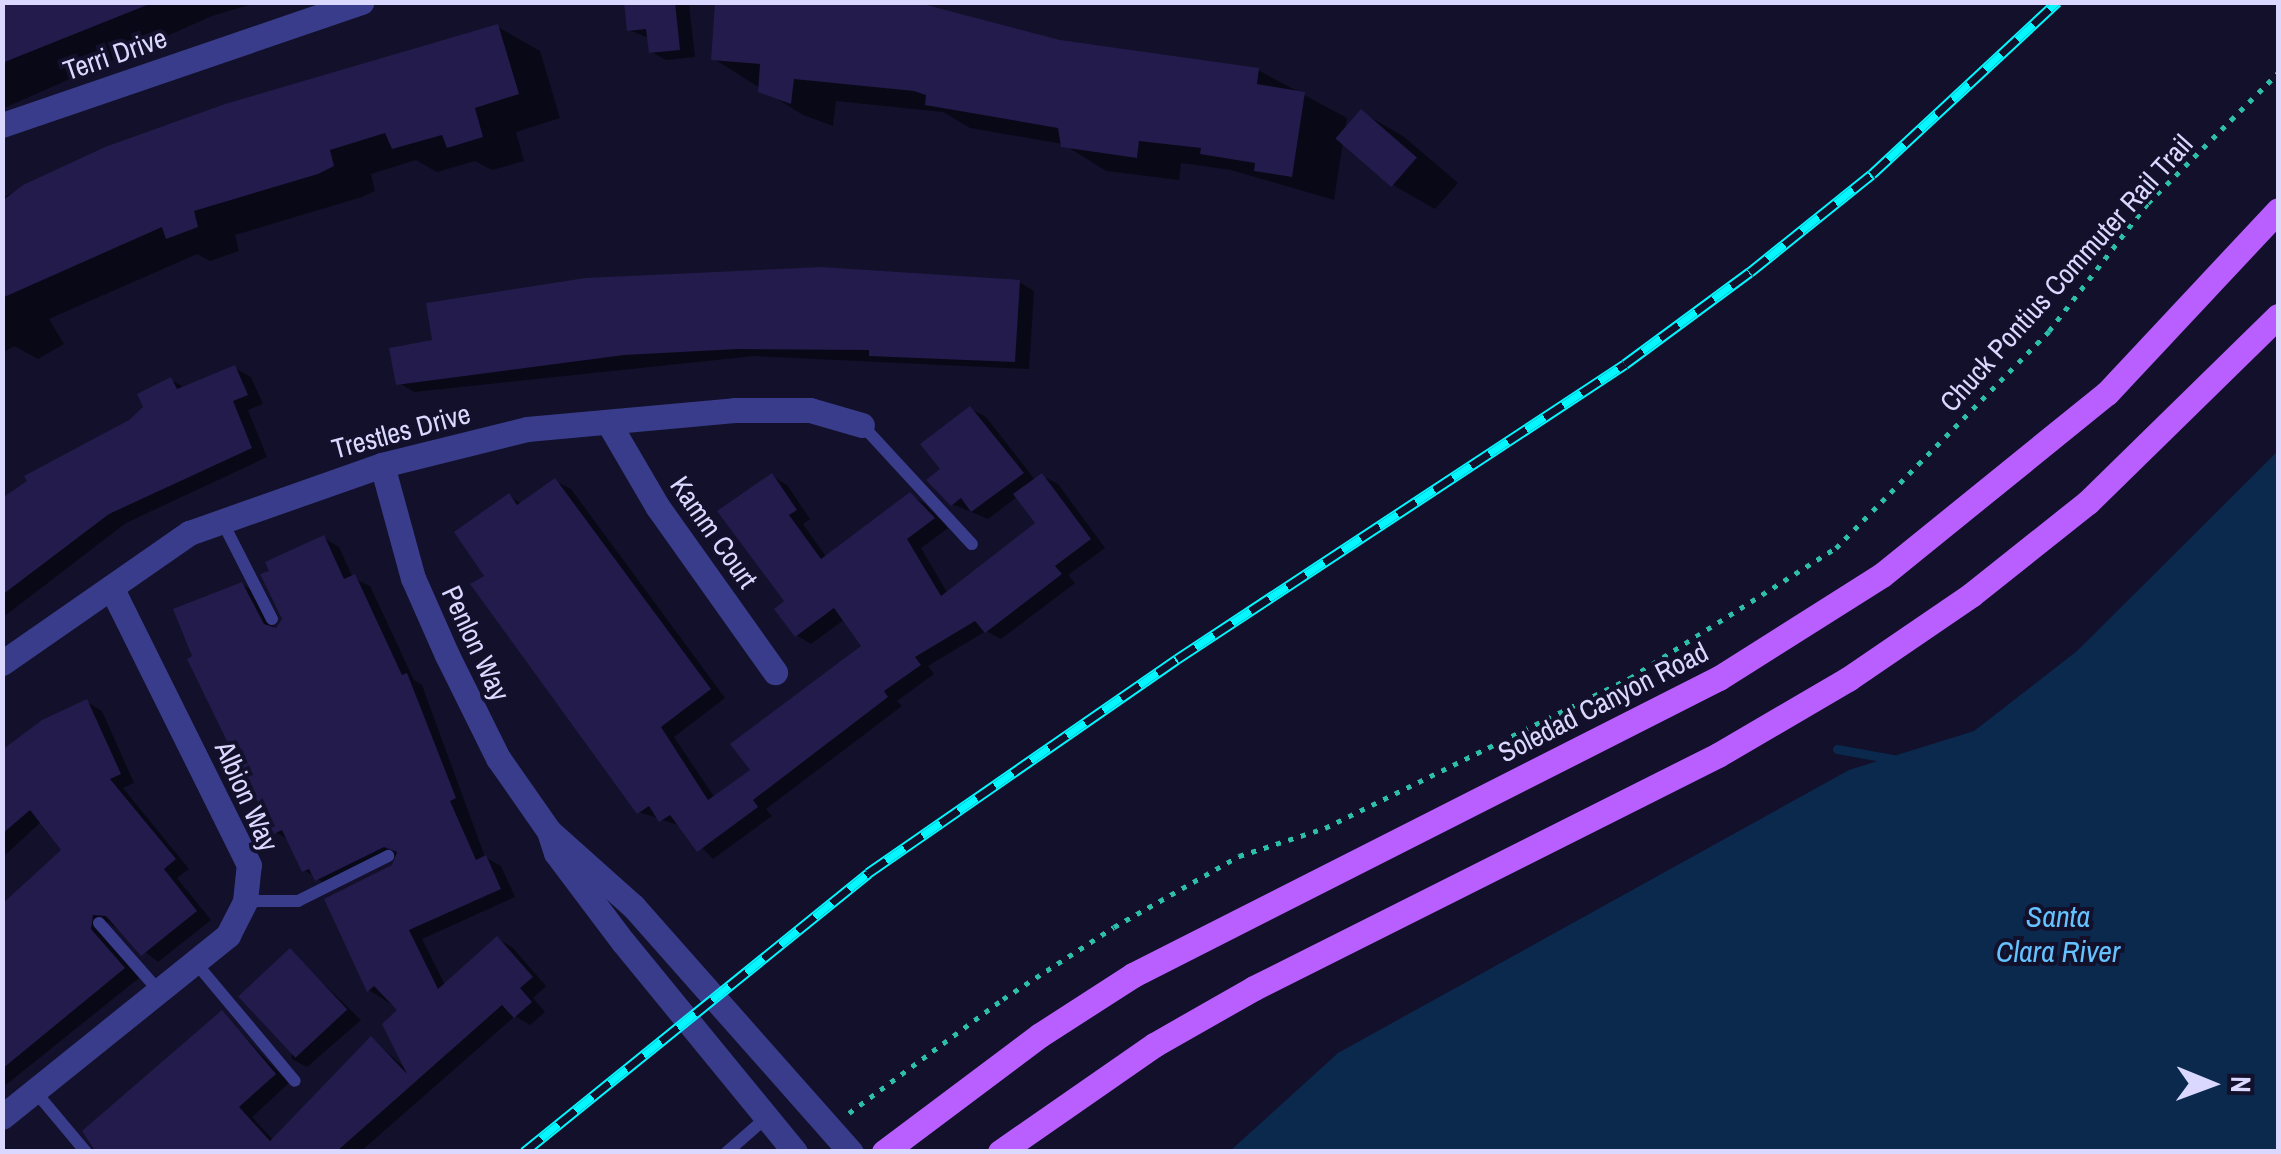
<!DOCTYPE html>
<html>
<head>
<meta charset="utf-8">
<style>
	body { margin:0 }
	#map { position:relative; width:2281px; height:1154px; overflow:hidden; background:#12102a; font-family:"Archivo Narrow",sans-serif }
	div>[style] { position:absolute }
	.water>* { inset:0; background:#0b284d }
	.shadow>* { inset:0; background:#0007 }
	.stream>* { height:9px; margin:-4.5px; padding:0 4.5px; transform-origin:4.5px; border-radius:4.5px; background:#0b284d }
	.building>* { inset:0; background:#221b4b; transform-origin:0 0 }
	.path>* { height:5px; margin-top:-2.5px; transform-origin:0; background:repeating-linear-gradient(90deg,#2dbfac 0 5px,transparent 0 13px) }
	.service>* { height:12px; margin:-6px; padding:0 6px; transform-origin:6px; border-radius:6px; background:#393c8a }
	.minor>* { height:25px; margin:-12.5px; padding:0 12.5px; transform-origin:12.5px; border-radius:12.5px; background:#393c8a }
	.primary>* { height:25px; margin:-12.5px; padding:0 12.5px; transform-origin:12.5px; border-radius:12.5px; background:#b95fff }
	.rail>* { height:11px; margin-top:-5.5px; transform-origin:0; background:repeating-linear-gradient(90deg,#12102a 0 22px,#04f7ff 0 44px); box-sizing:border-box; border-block:2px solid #04f7ff }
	span { translate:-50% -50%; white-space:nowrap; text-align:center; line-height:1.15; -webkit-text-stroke:8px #12102a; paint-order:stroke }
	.street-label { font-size:28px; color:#dad8ff }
	.water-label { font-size:30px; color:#66c2ff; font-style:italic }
	.frame { position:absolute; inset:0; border:5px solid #dad8ff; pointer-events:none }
	.north { position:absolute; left:2161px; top:1034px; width:100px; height:100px; -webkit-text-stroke:8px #12102a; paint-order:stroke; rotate:91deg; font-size:28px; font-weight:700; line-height:40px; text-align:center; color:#dad8ff }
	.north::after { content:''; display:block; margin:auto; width:35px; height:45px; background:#dad8ff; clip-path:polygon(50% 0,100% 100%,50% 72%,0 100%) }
</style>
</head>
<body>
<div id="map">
	<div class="water">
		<i style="clip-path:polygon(2278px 451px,2278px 1151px,1230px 1151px,1338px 1053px,1849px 770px,1974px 731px,2077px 651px)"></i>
	</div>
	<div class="shadow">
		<i style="clip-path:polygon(2px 2px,259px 2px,212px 16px,2px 109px)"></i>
		<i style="clip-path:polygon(627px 2px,689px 5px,695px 57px,666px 60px,651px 52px,649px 38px,629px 30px)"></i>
		<i style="clip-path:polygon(498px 27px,540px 51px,560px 118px,516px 132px,524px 161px,492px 170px,475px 161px,437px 172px,416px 160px,371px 174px,375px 191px,362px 197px,235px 235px,239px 251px,210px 261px,197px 254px,49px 319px,64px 344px,38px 359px,14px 346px,2px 353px,2px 198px,106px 149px)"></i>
		<i style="clip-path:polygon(1060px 42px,1258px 70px,1347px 118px,1345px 130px,1361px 112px,1403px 136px,1458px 183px,1435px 209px,1393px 185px,1343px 142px,1334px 200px,1231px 170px,1181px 163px,1179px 180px,1106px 171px,1063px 144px,970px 128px,943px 112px,836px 101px,833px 126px,803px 115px,714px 59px)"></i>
		<i style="clip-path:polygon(1019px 282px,1034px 291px,1029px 369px,754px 356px,414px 392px,399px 383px)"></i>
		<i style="clip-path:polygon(235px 368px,251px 377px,263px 404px,248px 410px,267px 457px,126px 523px,2px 618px,2px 501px,131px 422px,171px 380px,185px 388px)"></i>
		<i style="clip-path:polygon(971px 409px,986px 417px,1036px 481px,1043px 476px,1058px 484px,1105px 548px,1068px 575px,1075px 583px,1001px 639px,986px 631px,928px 666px,934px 674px,897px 701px,902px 706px,766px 809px,772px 816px,713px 859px,681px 826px,639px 812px,487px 576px,509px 496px,522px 504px,555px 481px,571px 489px,725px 698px,674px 737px,715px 798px,753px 770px,865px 646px,845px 619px,811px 644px,796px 635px,772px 476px,787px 485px,810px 519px,803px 524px,827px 558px,910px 495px,925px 504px,948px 528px,921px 548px,948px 594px,1038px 524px,1018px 496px,988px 519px,952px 504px,943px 470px)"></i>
		<i style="clip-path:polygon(324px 538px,339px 547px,353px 578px,370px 586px,414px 680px,422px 685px,485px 857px,501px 866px,515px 897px,422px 939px,445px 985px,497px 939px,512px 947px,546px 986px,533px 998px,545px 1012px,530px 1025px,515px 1016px,360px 1152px,97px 1152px,222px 1013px,289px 1083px,252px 1117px,274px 1141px,372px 1039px,404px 1067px,400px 1010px,369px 990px,327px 900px,394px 867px,399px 855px,332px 888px,304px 870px,290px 841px,276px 832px,242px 584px,257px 593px,276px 632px)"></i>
		<i style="clip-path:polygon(87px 702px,102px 711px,134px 783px,123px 788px,189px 869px,177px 878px,211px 920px,158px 962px,108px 922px,105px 939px,139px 978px,2px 1088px,2px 904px,64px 850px,42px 821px,2px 858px,2px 754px)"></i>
		<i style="clip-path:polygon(290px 951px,361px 1020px,307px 1067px,292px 1059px)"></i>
	</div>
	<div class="stream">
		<i style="left:1837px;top:749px;width:62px;rotate:10.2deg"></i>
	</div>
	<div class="building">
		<i style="clip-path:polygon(2px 2px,147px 2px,147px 5px,2px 63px)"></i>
		<i style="clip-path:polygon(624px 2px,675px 2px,680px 50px,649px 53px,646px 29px,627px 31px)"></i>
		<i style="clip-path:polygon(715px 2px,915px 2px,1060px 40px,1259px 68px,1257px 84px,1305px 92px,1292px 177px,1254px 171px,1255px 163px,1200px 154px,1201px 148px,1139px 141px,1137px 158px,1061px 147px,1058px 128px,925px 105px,926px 95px,914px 91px,794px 79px,791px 104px,758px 92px,760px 64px,711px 60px)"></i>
		<i style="clip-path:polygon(498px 24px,519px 94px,475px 108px,483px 137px,447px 148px,442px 135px,392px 149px,385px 133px,330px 150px,334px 166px,318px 174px,194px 211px,198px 227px,166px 239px,162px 227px,2px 298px,2px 201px,23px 185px,105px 147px,225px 104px)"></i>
		<i style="left:1361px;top:109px;width:74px;height:39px;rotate:41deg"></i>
		<i style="clip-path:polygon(821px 267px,1020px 280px,1015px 362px,869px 356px,869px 350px,738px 349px,624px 355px,396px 385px,389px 348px,432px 340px,426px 303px,585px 278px)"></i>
		<i style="clip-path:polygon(235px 365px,248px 395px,233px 401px,252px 448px,109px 514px,2px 595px,2px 498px,27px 481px,24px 476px,129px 420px,143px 407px,137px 394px,171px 377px,177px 389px)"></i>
		<i style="clip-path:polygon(970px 406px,1024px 473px,971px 512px,961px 498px,951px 506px,926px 480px,940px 469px,920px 444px)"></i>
		<i style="clip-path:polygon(772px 473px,797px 510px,789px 515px,821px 559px,910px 492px,935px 518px,907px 539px,941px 596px,1035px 523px,1013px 494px,1042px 473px,1091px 539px,1055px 566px,1062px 574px,985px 633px,975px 621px,915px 657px,921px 665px,884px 691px,888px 697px,753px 800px,758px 807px,697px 852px,670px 815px,659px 822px,649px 806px,637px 814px,470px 584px,484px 576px,454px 532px,509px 493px,517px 505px,555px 478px,711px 689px,661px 727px,708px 800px,750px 770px,730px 744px,861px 646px,834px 608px,795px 637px,774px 609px,784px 601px,717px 511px)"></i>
		<i style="clip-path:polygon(324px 535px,344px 579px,355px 574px,402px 675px,407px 673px,456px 798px,450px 801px,476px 860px,486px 855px,501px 889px,409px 930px,438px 989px,497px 936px,533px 977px,520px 988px,532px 1002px,514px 1018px,502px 1005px,336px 1152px,96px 1152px,82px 1131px,222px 1010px,276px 1074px,239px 1107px,270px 1141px,371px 1036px,407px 1074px,382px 1024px,397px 1010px,374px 986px,367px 992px,324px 899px,392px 865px,397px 852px,384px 847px,315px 881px,309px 869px,302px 872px,282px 830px,274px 834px,224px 735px,187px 659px,192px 656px,173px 609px,242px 582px,264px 624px,276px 628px,282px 619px,260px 574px,269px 571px,265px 562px)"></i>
		<i style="clip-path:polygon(87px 699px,121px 774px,110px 779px,176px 859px,164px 869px,197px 911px,141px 956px,106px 916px,93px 915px,91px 929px,125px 968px,2px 1069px,2px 904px,61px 850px,30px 810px,2px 834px,2px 750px,42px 720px)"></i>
		<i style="left:290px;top:948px;width:84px;height:71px;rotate:47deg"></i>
	</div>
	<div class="path">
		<i style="left:849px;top:1113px;width:192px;rotate:-36.5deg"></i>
		<i style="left:1003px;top:999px;width:132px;rotate:-33deg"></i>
		<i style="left:1114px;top:927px;width:144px;rotate:-29.6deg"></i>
		<i style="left:1239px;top:856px;width:90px;rotate:-18deg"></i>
		<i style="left:1325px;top:828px;width:340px;rotate:-26.2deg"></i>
		<i style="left:1630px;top:678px;width:244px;rotate:-32.3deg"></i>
		<i style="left:1836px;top:548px;width:304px;rotate:-45.5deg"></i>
		<i style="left:2049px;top:331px;width:162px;rotate:-52.3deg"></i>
		<i style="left:2148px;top:203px;width:184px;rotate:-45deg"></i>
	</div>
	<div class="service">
		<i style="left:862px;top:425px;width:162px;rotate:47.3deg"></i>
		<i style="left:222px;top:521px;width:110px;rotate:63deg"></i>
		<i style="left:245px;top:901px;width:53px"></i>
		<i style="left:298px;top:901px;width:101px;rotate:-26.6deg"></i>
		<i style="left:99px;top:923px;width:91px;rotate:48.6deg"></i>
		<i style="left:195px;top:962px;width:155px;rotate:50deg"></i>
		<i style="left:34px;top:1090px;width:81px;rotate:50deg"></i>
		<i style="left:727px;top:1152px;width:53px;rotate:-41.2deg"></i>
	</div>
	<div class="minor">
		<i style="left:2px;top:125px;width:380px;rotate:-18.9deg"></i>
		<i style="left:608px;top:422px;width:97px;rotate:59.7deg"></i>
		<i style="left:657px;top:506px;width:204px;rotate:54.6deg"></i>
		<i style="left:382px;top:465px;width:117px;rotate:74.7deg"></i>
		<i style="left:413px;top:578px;width:84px;rotate:66.2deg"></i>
		<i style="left:447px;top:655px;width:115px;rotate:63.7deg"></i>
		<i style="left:498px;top:758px;width:89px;rotate:55.1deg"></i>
		<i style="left:2px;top:663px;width:228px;rotate:-34.8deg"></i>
		<i style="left:189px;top:533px;width:205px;rotate:-19.4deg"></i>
		<i style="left:382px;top:465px;width:149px;rotate:-13.9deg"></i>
		<i style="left:527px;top:429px;width:208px;rotate:-5.2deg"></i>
		<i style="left:734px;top:410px;width:76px"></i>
		<i style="left:810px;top:410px;width:54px;rotate:16.1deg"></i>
		<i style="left:2px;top:1117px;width:290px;rotate:-38.8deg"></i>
		<i style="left:228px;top:935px;width:38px;rotate:-63deg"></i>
		<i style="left:245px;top:901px;width:36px;rotate:-84deg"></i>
		<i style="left:249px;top:865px;width:310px;rotate:-116.4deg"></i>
		<i style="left:795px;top:1152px;width:271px;rotate:-129.3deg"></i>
		<i style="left:623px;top:942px;width:111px;rotate:-127deg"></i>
		<i style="left:556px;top:853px;width:23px;rotate:-108deg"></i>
		<i style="left:549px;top:831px;width:113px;rotate:41.8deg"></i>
		<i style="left:633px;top:906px;width:329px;rotate:48.5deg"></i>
	</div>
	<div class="primary">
		<i style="left:884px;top:1152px;width:195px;rotate:-36.9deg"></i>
		<i style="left:1040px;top:1035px;width:111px;rotate:-32.8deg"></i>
		<i style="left:1133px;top:975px;width:657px;rotate:-26.88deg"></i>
		<i style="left:1719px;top:678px;width:193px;rotate:-32.3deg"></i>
		<i style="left:1882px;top:575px;width:289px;rotate:-39deg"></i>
		<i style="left:2107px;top:393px;width:250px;rotate:-46.9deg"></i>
		<i style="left:1000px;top:1152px;width:188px;rotate:-34.8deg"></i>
		<i style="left:1154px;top:1045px;width:115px;rotate:-29.7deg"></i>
		<i style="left:1254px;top:988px;width:519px;rotate:-26.66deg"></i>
		<i style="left:1718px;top:755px;width:151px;rotate:-30.3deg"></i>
		<i style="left:1848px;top:679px;width:149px;rotate:-34.3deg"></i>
		<i style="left:1971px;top:595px;width:149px;rotate:-38.5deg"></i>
		<i style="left:2088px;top:502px;width:266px;rotate:-44.4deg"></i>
	</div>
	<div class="rail">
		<i style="left:524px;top:1152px;width:443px;rotate:-39deg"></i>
		<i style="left:868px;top:873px;width:376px;rotate:-34.7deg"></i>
		<i style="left:1177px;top:659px;width:536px;rotate:-33.36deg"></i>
		<i style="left:1625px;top:364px;width:155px;rotate:-36.4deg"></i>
		<i style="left:1750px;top:272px;width:156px;rotate:-38.8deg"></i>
		<i style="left:1872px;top:174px;width:253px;rotate:-42.9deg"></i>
	</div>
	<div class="street-label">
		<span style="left:115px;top:54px;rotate:-19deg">Terri Drive</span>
		<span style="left:2066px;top:273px;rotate:-48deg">Chuck Pontius Commuter Rail Trail</span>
		<span style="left:401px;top:431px;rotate:-15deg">Trestles Drive</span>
		<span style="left:714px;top:532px;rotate:55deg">Kamm Court</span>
		<span style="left:476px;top:643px;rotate:65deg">Penlon Way</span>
		<span style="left:1603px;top:702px;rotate:-27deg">Soledad Canyon Road</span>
		<span style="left:247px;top:796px;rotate:66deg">Albion Way</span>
	</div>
	<div class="water-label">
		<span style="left:2058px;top:933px">Santa<br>Clara River</span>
	</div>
	<div class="frame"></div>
	<div class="north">N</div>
</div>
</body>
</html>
